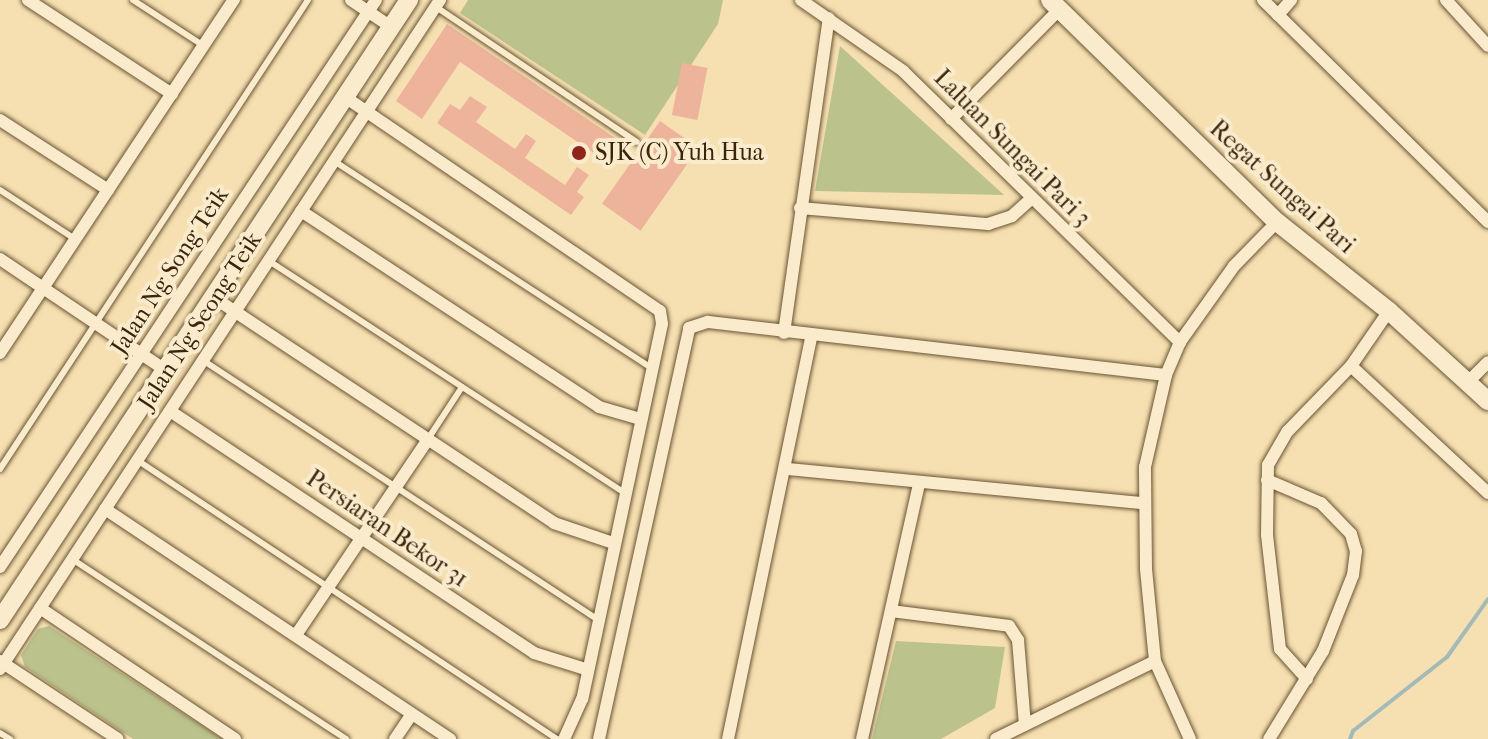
<!DOCTYPE html>
<html>
<head>
<meta charset="utf-8">
<style>
	body { margin:0 }
	#map { position:relative; width:1488px; height:739px; overflow:hidden; background:#f6e0b1; font-family:"IM FELL French Canon",serif }
	div>[style] { position:absolute }
	.green>* { inset:0; background:#bcc28c }
	.stream>* { height:4px; margin:-2px; padding:0 2px; transform-origin:2px; border-radius:2px; background:#a3bab8 }
	.building>* { inset:0; background:#eeb49b; transform-origin:0 0 }
	.roads { filter:drop-shadow(0 0 2px #695434) drop-shadow(0 0 2px #695434) }
	.lane>* { height:6px; margin:-3px; padding:0 3px; transform-origin:3px; border-radius:3px; background:#f9ebcc }
	.street>* { height:12px; margin:-6px; padding:0 6px; transform-origin:6px; border-radius:6px; background:#f9ebcc }
	.secondary>* { height:18px; margin:-9px; padding:0 9px; transform-origin:9px; border-radius:9px; background:#f9ebcc }
	.dots>* { width:22px; height:22px; translate:-50% -50%; box-sizing:border-box; border:4px solid #f9ebcc; border-radius:50% }
	span { translate:-50% -50%; white-space:nowrap; text-align:center; line-height:1.15; -webkit-text-stroke:8px #f9ebcc; paint-order:stroke }
	.street-label { font-size:24px; color:#3a250a }
	.poi-label { font-size:24px; color:#3a250a }
	.left { translate:0 -50%; text-align:left }
</style>
</head>
<body>
<div id="map">
	<div class="green">
		<i style="clip-path:polygon(468px 0,723px 0,718px 24px,645px 135px,460px 13px)"></i>
		<i style="clip-path:polygon(840px 46px,1004px 195px,815px 191px)"></i>
		<i style="clip-path:polygon(49px 626px,222px 739px,133px 739px,25px 667px,21px 655px,38px 629px)"></i>
		<i style="clip-path:polygon(896px 641px,1005px 647px,995px 708px,941px 739px,872px 739px)"></i>
	</div>
	<div class="stream">
		<i style="left:1350px;top:739px;width:9px;rotate:-69deg"></i>
		<i style="left:1353px;top:731px;width:120px;rotate:-38.2deg"></i>
		<i style="left:1447px;top:657px;width:71px;rotate:-54.7deg"></i>
	</div>
	<div class="building">
		<i style="clip-path:polygon(447px 24px,627px 146px,613px 166px,460px 62px,422px 119px,396px 101px)"></i>
		<i style="left:682px;top:63px;width:26px;height:53px;rotate:11deg"></i>
		<i style="clip-path:polygon(470px 96px,487px 107px,476px 122px,515px 149px,526px 134px,536px 141px,525px 158px,565px 185px,577px 167px,589px 175px,577px 192px,584px 197px,571px 215px,437px 123px,450px 104px,460px 110px)"></i>
		<i style="left:660px;top:121px;width:47px;height:101px;rotate:35deg"></i>
	</div>
	<div class="roads">
		<div class="lane">
			<i style="left:133px;top:0;width:85px;rotate:32.9deg"></i>
			<i style="left:436px;top:7px;width:242px;rotate:33.9deg"></i>
			<i style="left:334px;top:161px;width:379px;rotate:33.1deg"></i>
			<i style="left:0;top:190px;width:90px;rotate:33.2deg"></i>
			<i style="left:269px;top:261px;width:426px;rotate:33.1deg"></i>
			<i style="left:204px;top:361px;width:470px;rotate:33.3deg"></i>
			<i style="left:428px;top:439px;width:62px;rotate:-56.8deg"></i>
			<i style="left:137px;top:460px;width:504px;rotate:33.6deg"></i>
			<i style="left:0;top:469px;width:561px;rotate:-56.71deg"></i>
			<i style="left:72px;top:559px;width:328px;rotate:33.3deg"></i>
			<i style="left:0;top:733px;width:12px;rotate:31deg"></i>
		</div>
		<div class="street">
			<i style="left:28px;top:0;width:172px;rotate:33.1deg"></i>
			<i style="left:351px;top:0;width:48px;rotate:34deg"></i>
			<i style="left:801px;top:0;width:124px;rotate:34.8deg"></i>
			<i style="left:903px;top:71px;width:388px;rotate:44.4deg"></i>
			<i style="left:1263px;top:0;width:316px;rotate:44.6deg"></i>
			<i style="left:1446px;top:0;width:62px;rotate:47.6deg"></i>
			<i style="left:1278px;top:15px;width:20px;rotate:-49deg"></i>
			<i style="left:345px;top:97px;width:381px;rotate:34.2deg"></i>
			<i style="left:660px;top:311px;width:13px;rotate:81deg"></i>
			<i style="left:662px;top:324px;width:383px;rotate:102deg"></i>
			<i style="left:582px;top:699px;width:44px;rotate:114.2deg"></i>
			<i style="left:951px;top:119px;width:155px;rotate:-45.3deg"></i>
			<i style="left:0;top:120px;width:129px;rotate:32.9deg"></i>
			<i style="left:800px;top:208px;width:189px;rotate:4.9deg"></i>
			<i style="left:988px;top:224px;width:25px;rotate:-18deg"></i>
			<i style="left:1012px;top:216px;width:25px;rotate:-42deg"></i>
			<i style="left:301px;top:211px;width:357px;rotate:33.3deg"></i>
			<i style="left:599px;top:407px;width:43px;rotate:16.3deg"></i>
			<i style="left:0;top:259px;width:199px;rotate:33.9deg"></i>
			<i style="left:213px;top:297px;width:409px;rotate:33.5deg"></i>
			<i style="left:554px;top:523px;width:62px;rotate:18.7deg"></i>
			<i style="left:784px;top:333px;width:318px;rotate:-81.9deg"></i>
			<i style="left:0;top:353px;width:424px;rotate:-56.5deg"></i>
			<i style="left:1351px;top:366px;width:187px;rotate:42.8deg"></i>
			<i style="left:1468px;top:382px;width:28px;rotate:-45deg"></i>
			<i style="left:170px;top:411px;width:437px;rotate:33.6deg"></i>
			<i style="left:534px;top:653px;width:53px;rotate:17.4deg"></i>
			<i style="left:788px;top:469px;width:357px;rotate:5.5deg"></i>
			<i style="left:1267px;top:480px;width:59px;rotate:23.1deg"></i>
			<i style="left:1321px;top:503px;width:43px;rotate:45.9deg"></i>
			<i style="left:1351px;top:534px;width:18px;rotate:74deg"></i>
			<i style="left:1356px;top:551px;width:24px;rotate:97deg"></i>
			<i style="left:1353px;top:575px;width:82px;rotate:111.5deg"></i>
			<i style="left:1323px;top:651px;width:103px;rotate:121.5deg"></i>
			<i style="left:105px;top:509px;width:415px;rotate:33.7deg"></i>
			<i style="left:0;top:567px;width:680px;rotate:-56.45deg"></i>
			<i style="left:40px;top:608px;width:235px;rotate:33.9deg"></i>
			<i style="left:891px;top:611px;width:119px;rotate:7.2deg"></i>
			<i style="left:1009px;top:626px;width:17px;rotate:57deg"></i>
			<i style="left:1018px;top:640px;width:85px;rotate:85.3deg"></i>
			<i style="left:296px;top:635px;width:236px;rotate:-56deg"></i>
			<i style="left:0;top:661px;width:141px;rotate:33.5deg"></i>
			<i style="left:0;top:669px;width:801px;rotate:-56.67deg"></i>
			<i style="left:1307px;top:679px;width:40px;rotate:-132deg"></i>
			<i style="left:1280px;top:649px;width:115px;rotate:-96.5deg"></i>
			<i style="left:1267px;top:535px;width:70px;rotate:-89.2deg"></i>
			<i style="left:1268px;top:465px;width:39px;rotate:-60deg"></i>
			<i style="left:1288px;top:431px;width:91px;rotate:-45.9deg"></i>
			<i style="left:1351px;top:366px;width:67px;rotate:-55.4deg"></i>
			<i style="left:395px;top:739px;width:30px;rotate:-56deg"></i>
			<i style="left:599px;top:739px;width:421px;rotate:-77.6deg"></i>
			<i style="left:689px;top:328px;width:20px;rotate:-18deg"></i>
			<i style="left:708px;top:322px;width:461px;rotate:6.6deg"></i>
			<i style="left:728px;top:739px;width:410px;rotate:-78.3deg"></i>
			<i style="left:862px;top:739px;width:262px;rotate:-77.4deg"></i>
			<i style="left:996px;top:739px;width:177px;rotate:-26.1deg"></i>
			<i style="left:1190px;top:739px;width:85px;rotate:-114.2deg"></i>
			<i style="left:1155px;top:661px;width:92px;rotate:-95.6deg"></i>
			<i style="left:1146px;top:569px;width:102px;rotate:-90.6deg"></i>
			<i style="left:1145px;top:467px;width:94px;rotate:-77.1deg"></i>
			<i style="left:1166px;top:375px;width:36px;rotate:-67deg"></i>
			<i style="left:1180px;top:342px;width:93px;rotate:-54.6deg"></i>
			<i style="left:1234px;top:266px;width:62px;rotate:-45.7deg"></i>
		</div>
		<div class="secondary">
			<i style="left:1050px;top:0;width:318px;rotate:44.4deg"></i>
			<i style="left:1277px;top:222px;width:143px;rotate:38.5deg"></i>
			<i style="left:1389px;top:311px;width:134px;rotate:42.3deg"></i>
			<i style="left:0;top:620px;width:743px;rotate:-56.59deg"></i>
		</div>
	</div>
	<div class="dots">
		<i style="left:579px;top:153px;background:#8f2418"></i>
	</div>
	<div class="street-label">
		<span style="left:1012px;top:148px;rotate:45deg">Laluan Sungai Pari 3</span>
		<span style="left:1282px;top:187px;rotate:42deg">Regat Sungai Pari</span>
		<span style="left:170px;top:271px;rotate:-57deg">Jalan Ng Song Teik</span>
		<span style="left:200px;top:321px;rotate:-57deg">Jalan Ng Seong Teik</span>
		<span style="left:387px;top:529px;rotate:34deg">Persiaran Bekor 31</span>
	</div>
	<div class="poi-label">
		<span class="left" style="left:595px;top:153px">SJK (C) Yuh Hua</span>
	</div>
</div>
</body>
</html>
